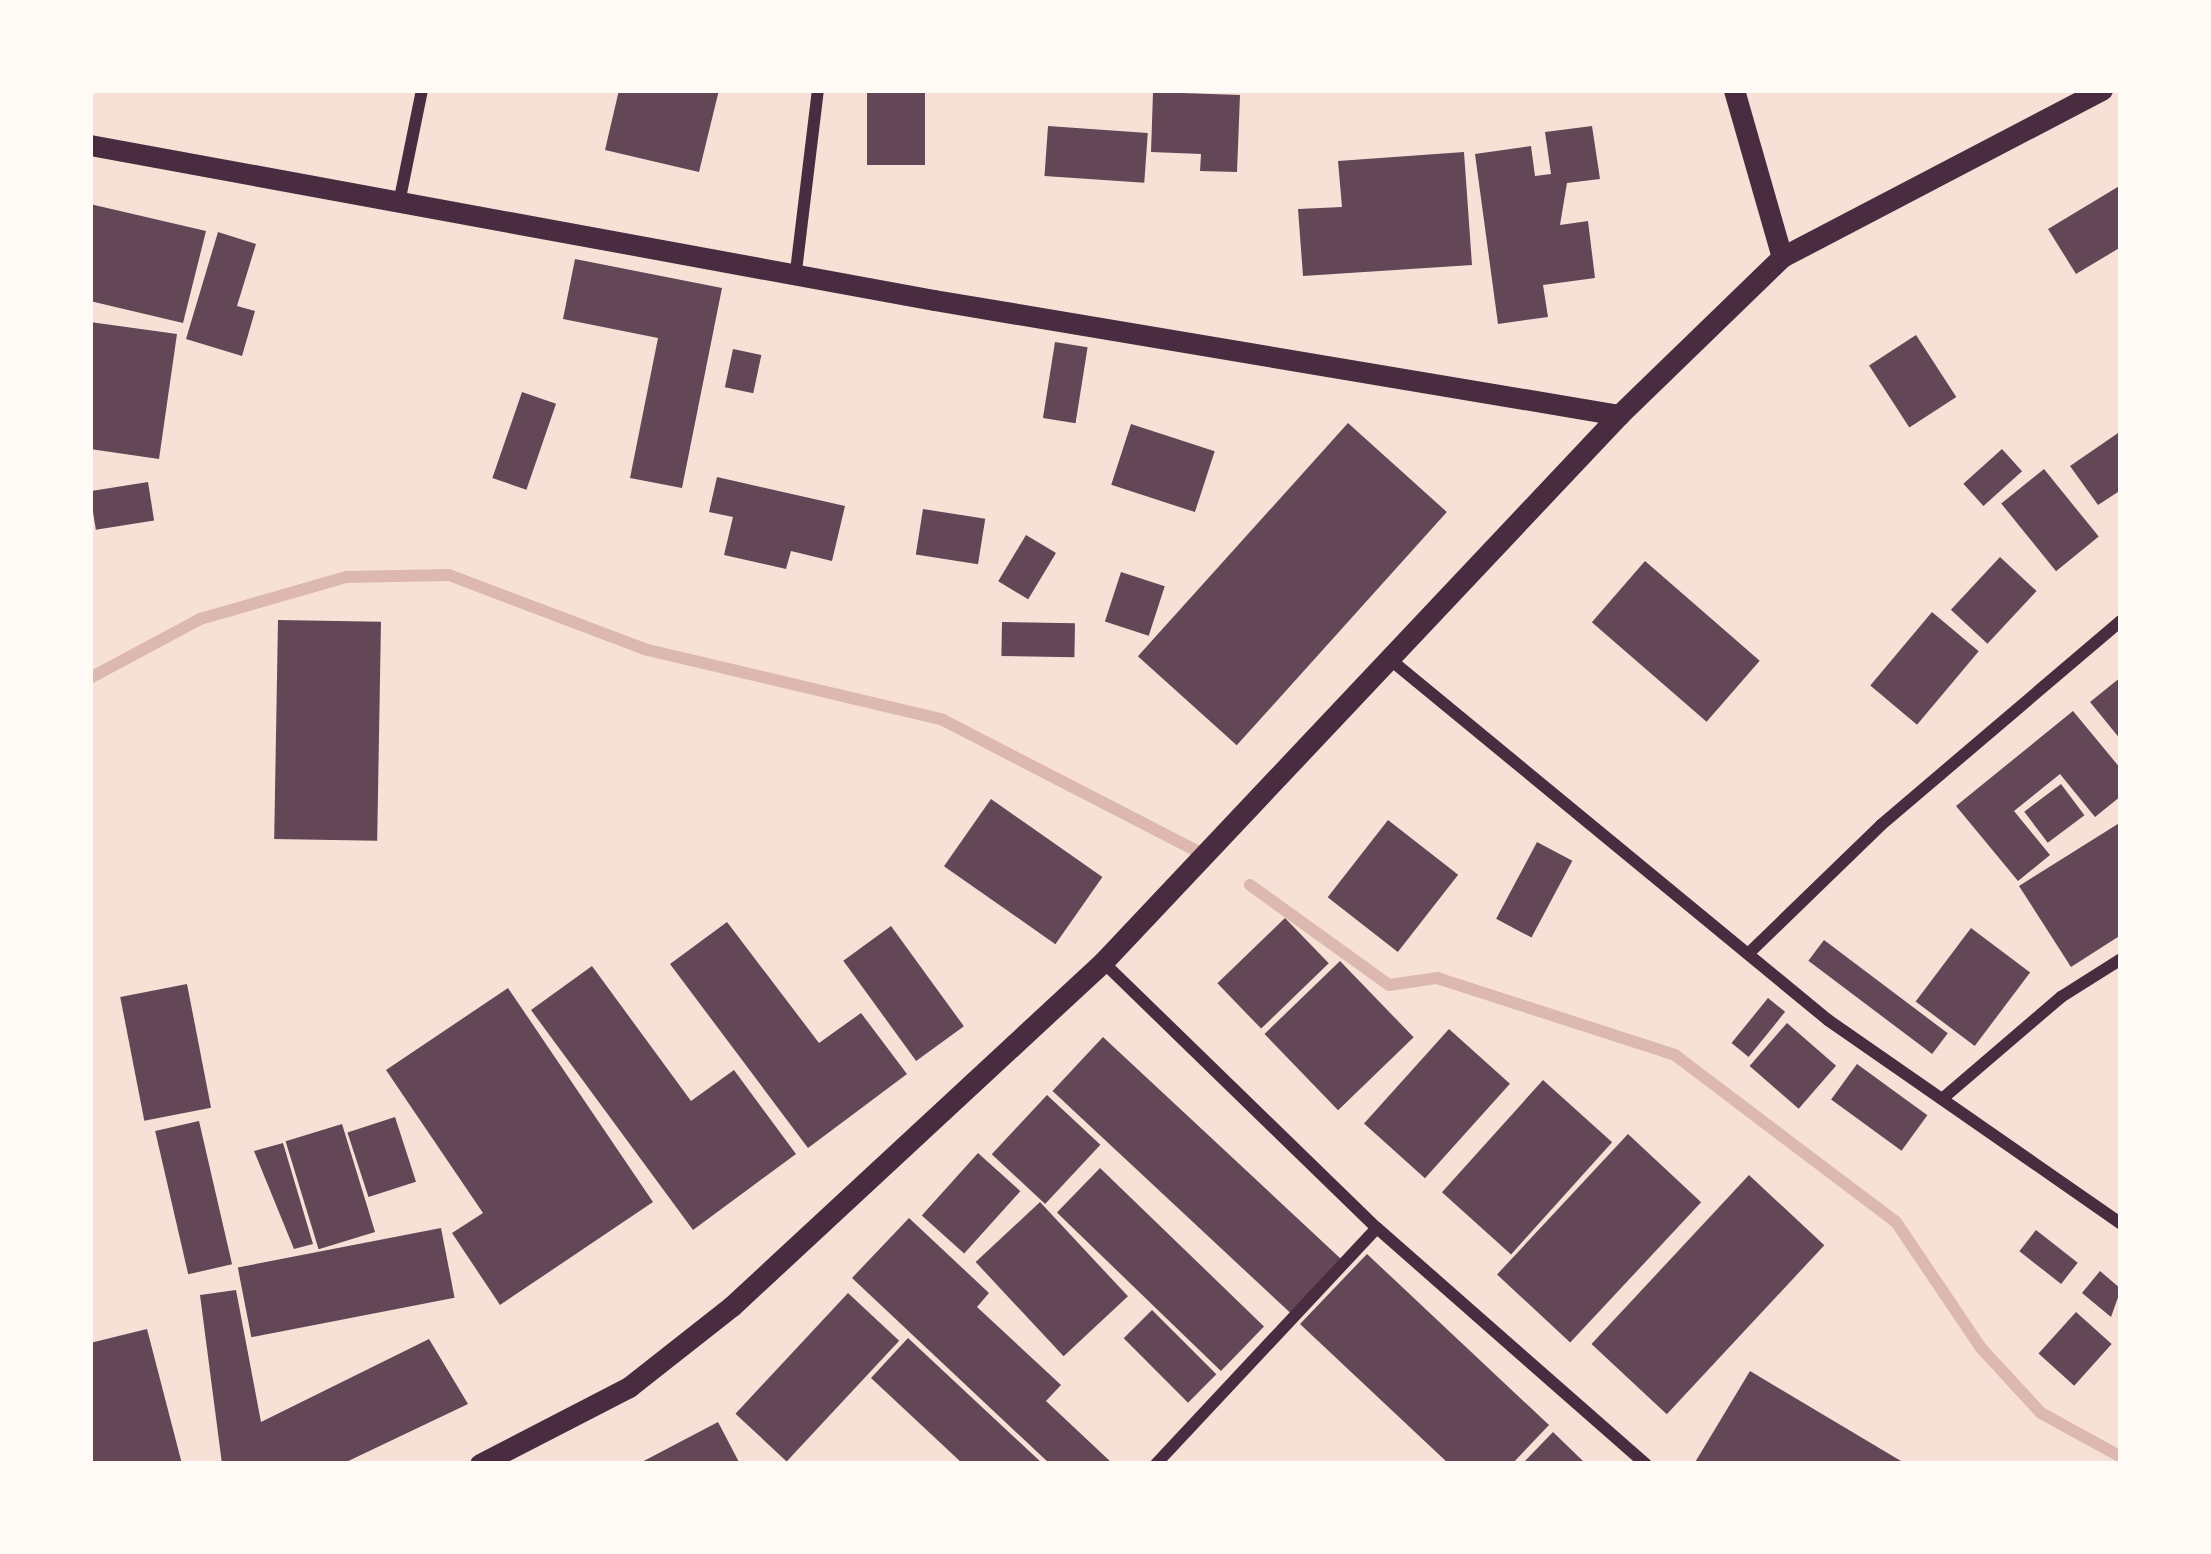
<!DOCTYPE html>
<html>
<head>
<meta charset="utf-8">
<style>
  body { margin:0 }
  #map { position:relative; width:2211px; height:1554px; overflow:hidden; background:#f7e1d7; font-family:"PT Sans Narrow",sans-serif }
  div>[style] { position:absolute }
  .stream>* { height:12px; margin:-6px; padding:0 6px; transform-origin:6px; border-radius:6px; background:#dcb8b0 }
  .building>* { inset:0; background:#644757; transform-origin:0 0 }
  .minor>* { height:12px; margin:-6px; padding:0 6px; transform-origin:6px; border-radius:6px; background:#4a2c40 }
  .tertiary>* { height:21px; margin:-10.5px; padding:0 10.5px; transform-origin:10.5px; border-radius:10.5px; background:#4a2c40 }
  span { translate:-50% -50%; white-space:nowrap; text-align:center; line-height:1.15; -webkit-text-stroke:12px #fffaf5; paint-order:stroke }
  .frame { position:absolute; inset:0; border:93px solid #fffaf5; pointer-events:none }
</style>
</head>
<body>
<div id="map">
  <div class="stream">
    <i style="left:90px;top:678px;width:125px;rotate:-28.2deg"></i>
    <i style="left:200px;top:619px;width:152px;rotate:-16deg"></i>
    <i style="left:346px;top:577px;width:103px;rotate:-1.1deg"></i>
    <i style="left:449px;top:575px;width:213px;rotate:20.7deg"></i>
    <i style="left:648px;top:650px;width:303px;rotate:13.3deg"></i>
    <i style="left:943px;top:720px;width:286px;rotate:27.3deg"></i>
    <i style="left:1250px;top:885px;width:171px;rotate:35.7deg"></i>
    <i style="left:1389px;top:985px;width:49px;rotate:-8.3deg"></i>
    <i style="left:1437px;top:978px;width:250px;rotate:17.9deg"></i>
    <i style="left:1675px;top:1055px;width:277px;rotate:37.1deg"></i>
    <i style="left:1896px;top:1222px;width:152px;rotate:56deg"></i>
    <i style="left:1981px;top:1348px;width:88px;rotate:47.3deg"></i>
    <i style="left:2041px;top:1413px;width:91px;rotate:28.8deg"></i>
  </div>
  <div class="building">
    <i style="clip-path:polygon(619px 90px,719px 90px,699px 172px,605px 150px)"></i>
    <i style="left:867px;top:90px;width:58px;height:75px"></i>
    <i style="clip-path:polygon(1153px 92px,1240px 95px,1237px 172px,1200px 171px,1201px 154px,1151px 152px)"></i>
    <i style="left:1048px;top:126px;width:100px;height:50px;rotate:4deg"></i>
    <i style="clip-path:polygon(1592px 126px,1600px 179px,1567px 183px,1560px 225px,1588px 221px,1595px 278px,1543px 285px,1548px 317px,1498px 324px,1475px 154px,1531px 146px,1535px 176px,1551px 174px,1545px 132px)"></i>
    <i style="clip-path:polygon(1464px 152px,1472px 265px,1303px 276px,1298px 209px,1342px 207px,1338px 161px)"></i>
    <i style="clip-path:polygon(2121px 185px,2121px 247px,2076px 274px,2048px 229px)"></i>
    <i style="clip-path:polygon(90px 204px,206px 231px,183px 323px,90px 301px)"></i>
    <i style="clip-path:polygon(218px 232px,256px 244px,237px 306px,255px 311px,242px 356px,186px 339px)"></i>
    <i style="clip-path:polygon(575px 259px,722px 288px,682px 488px,630px 478px,658px 338px,563px 319px)"></i>
    <i style="clip-path:polygon(90px 322px,177px 334px,159px 459px,90px 449px)"></i>
    <i style="left:1916px;top:335px;width:74px;height:56px;rotate:57deg"></i>
    <i style="left:1055px;top:342px;width:33px;height:77px;rotate:9deg"></i>
    <i style="left:733px;top:349px;width:29px;height:39px;rotate:12deg"></i>
    <i style="left:522px;top:392px;width:36px;height:91px;rotate:19deg"></i>
    <i style="left:1348px;top:423px;width:133px;height:314px;rotate:42deg"></i>
    <i style="left:1131px;top:424px;width:88px;height:64px;rotate:18deg"></i>
    <i style="clip-path:polygon(2121px 431px,2121px 490px,2098px 505px,2070px 466px)"></i>
    <i style="left:2002px;top:449px;width:30px;height:52px;rotate:48deg"></i>
    <i style="left:2044px;top:469px;width:87px;height:55px;rotate:51deg"></i>
    <i style="clip-path:polygon(717px 477px,845px 506px,832px 561px,791px 551px,786px 569px,724px 555px,733px 517px,709px 512px)"></i>
    <i style="left:148px;top:482px;width:39px;height:59px;rotate:81deg"></i>
    <i style="left:923px;top:509px;width:63px;height:46px;rotate:9deg"></i>
    <i style="left:1026px;top:535px;width:35px;height:54px;rotate:31deg"></i>
    <i style="left:2000px;top:557px;width:50px;height:72px;rotate:43deg"></i>
    <i style="left:1645px;top:561px;width:152px;height:81px;rotate:41deg"></i>
    <i style="left:1121px;top:572px;width:46px;height:52px;rotate:18deg"></i>
    <i style="left:1932px;top:612px;width:61px;height:96px;rotate:40deg"></i>
    <i style="left:278px;top:620px;width:103px;height:219px;rotate:1deg"></i>
    <i style="left:1002px;top:622px;width:73px;height:34px;rotate:1deg"></i>
    <i style="clip-path:polygon(2121px 677px,2121px 740px,2090px 702px)"></i>
    <i style="clip-path:polygon(2073px 711px,2121px 769px,2121px 796px,2095px 817px,2060px 774px,2014px 811px,2050px 855px,2018px 881px,1956px 806px)"></i>
    <i style="left:2061px;top:784px;width:39px;height:46px;rotate:53deg"></i>
    <i style="left:991px;top:799px;width:136px;height:82px;rotate:35deg"></i>
    <i style="left:1388px;top:820px;width:89px;height:98px;rotate:38deg"></i>
    <i style="clip-path:polygon(2121px 822px,2121px 935px,2071px 967px,2019px 886px)"></i>
    <i style="left:1537px;top:842px;width:40px;height:87px;rotate:28deg"></i>
    <i style="left:1285px;top:918px;width:63px;height:94px;rotate:46deg"></i>
    <i style="clip-path:polygon(727px 922px,819px 1043px,861px 1013px,907px 1074px,808px 1148px,670px 964px)"></i>
    <i style="left:891px;top:926px;width:124px;height:59px;rotate:54deg"></i>
    <i style="left:1971px;top:928px;width:74px;height:92px;rotate:37deg"></i>
    <i style="left:1824px;top:940px;width:155px;height:26px;rotate:37deg"></i>
    <i style="left:1340px;top:961px;width:106px;height:105px;rotate:46deg"></i>
    <i style="clip-path:polygon(592px 966px,691px 1101px,734px 1070px,796px 1154px,693px 1230px,531px 1010px)"></i>
    <i style="left:187px;top:984px;width:126px;height:68px;rotate:79deg"></i>
    <i style="clip-path:polygon(508px 988px,653px 1202px,500px 1305px,452px 1233px,483px 1213px,386px 1070px)"></i>
    <i style="left:1768px;top:998px;width:22px;height:58px;rotate:39deg"></i>
    <i style="left:1787px;top:1023px;width:65px;height:57px;rotate:41deg"></i>
    <i style="left:1449px;top:1029px;width:82px;height:127px;rotate:42deg"></i>
    <i style="left:1103px;top:1037px;width:328px;height:74px;rotate:43deg"></i>
    <i style="left:1857px;top:1064px;width:87px;height:44px;rotate:36deg"></i>
    <i style="left:1543px;top:1080px;width:93px;height:151px;rotate:42deg"></i>
    <i style="left:1047px;top:1095px;width:73px;height:81px;rotate:43deg"></i>
    <i style="left:395px;top:1117px;width:68px;height:50px;rotate:72deg"></i>
    <i style="left:199px;top:1121px;width:147px;height:45px;rotate:77deg"></i>
    <i style="left:342px;top:1124px;width:113px;height:59px;rotate:73deg"></i>
    <i style="left:1628px;top:1134px;width:100px;height:192px;rotate:43deg"></i>
    <i style="clip-path:polygon(283px 1143px,313px 1244px,294px 1249px,254px 1151px)"></i>
    <i style="left:978px;top:1153px;width:57px;height:84px;rotate:42deg"></i>
    <i style="left:1100px;top:1168px;width:228px;height:62px;rotate:44deg"></i>
    <i style="left:1749px;top:1175px;width:103px;height:231px;rotate:43deg"></i>
    <i style="left:1040px;top:1202px;width:129px;height:88px;rotate:47deg"></i>
    <i style="clip-path:polygon(909px 1218px,989px 1293px,977px 1307px,1061px 1385px,1046px 1401px,1113px 1464px,1050px 1464px,852px 1278px)"></i>
    <i style="left:441px;top:1228px;width:71px;height:207px;rotate:79deg"></i>
    <i style="left:2036px;top:1230px;width:53px;height:27px;rotate:38deg"></i>
    <i style="clip-path:polygon(1367px 1254px,1549px 1425px,1512px 1464px,1449px 1464px,1300px 1324px)"></i>
    <i style="clip-path:polygon(2100px 1271px,2121px 1289px,2111px 1317px,2082px 1293px)"></i>
    <i style="clip-path:polygon(236px 1290px,261px 1422px,429px 1339px,468px 1404px,342px 1464px,222px 1464px,200px 1295px)"></i>
    <i style="left:848px;top:1293px;width:70px;height:165px;rotate:43deg"></i>
    <i style="left:1152px;top:1310px;width:91px;height:40px;rotate:45deg"></i>
    <i style="left:2076px;top:1312px;width:48px;height:56px;rotate:42deg"></i>
    <i style="clip-path:polygon(147px 1329px,182px 1464px,90px 1464px,90px 1343px)"></i>
    <i style="clip-path:polygon(908px 1338px,1043px 1464px,963px 1464px,871px 1378px)"></i>
    <i style="clip-path:polygon(1750px 1371px,1906px 1464px,1694px 1464px)"></i>
    <i style="clip-path:polygon(718px 1422px,740px 1464px,638px 1464px)"></i>
    <i style="clip-path:polygon(1553px 1432px,1586px 1464px,1522px 1464px)"></i>
  </div>
  <div class="minor">
    <i style="left:399px;top:203px;width:115px;rotate:-78.5deg"></i>
    <i style="left:796px;top:271px;width:182px;rotate:-83.1deg"></i>
    <i style="left:1392px;top:661px;width:565px;rotate:39.47deg"></i>
    <i style="left:1828px;top:1020px;width:357px;rotate:34.8deg"></i>
    <i style="left:1748px;top:954px;width:185px;rotate:-44.1deg"></i>
    <i style="left:1881px;top:825px;width:315px;rotate:-40.4deg"></i>
    <i style="left:1103px;top:962px;width:382px;rotate:44.2deg"></i>
    <i style="left:1377px;top:1228px;width:358px;rotate:41.3deg"></i>
    <i style="left:1942px;top:1099px;width:157px;rotate:-40.6deg"></i>
    <i style="left:2061px;top:997px;width:71px;rotate:-32.3deg"></i>
    <i style="left:1156px;top:1464px;width:323px;rotate:-46.9deg"></i>
  </div>
  <div class="tertiary">
    <i style="left:1734px;top:90px;width:174px;rotate:74deg"></i>
    <i style="left:90px;top:145px;width:858px;rotate:10.41deg"></i>
    <i style="left:934px;top:300px;width:695px;rotate:9.53deg"></i>
    <i style="left:480px;top:1464px;width:168px;rotate:-27.3deg"></i>
    <i style="left:629px;top:1387px;width:131px;rotate:-38.2deg"></i>
    <i style="left:732px;top:1306px;width:506px;rotate:-42.84deg"></i>
    <i style="left:1103px;top:962px;width:752px;rotate:-46.67deg"></i>
    <i style="left:1619px;top:415px;width:227px;rotate:-44.1deg"></i>
    <i style="left:1782px;top:257px;width:361px;rotate:-27.6deg"></i>
  </div>
  <div class="frame"></div>
</div>
</body>
</html>
